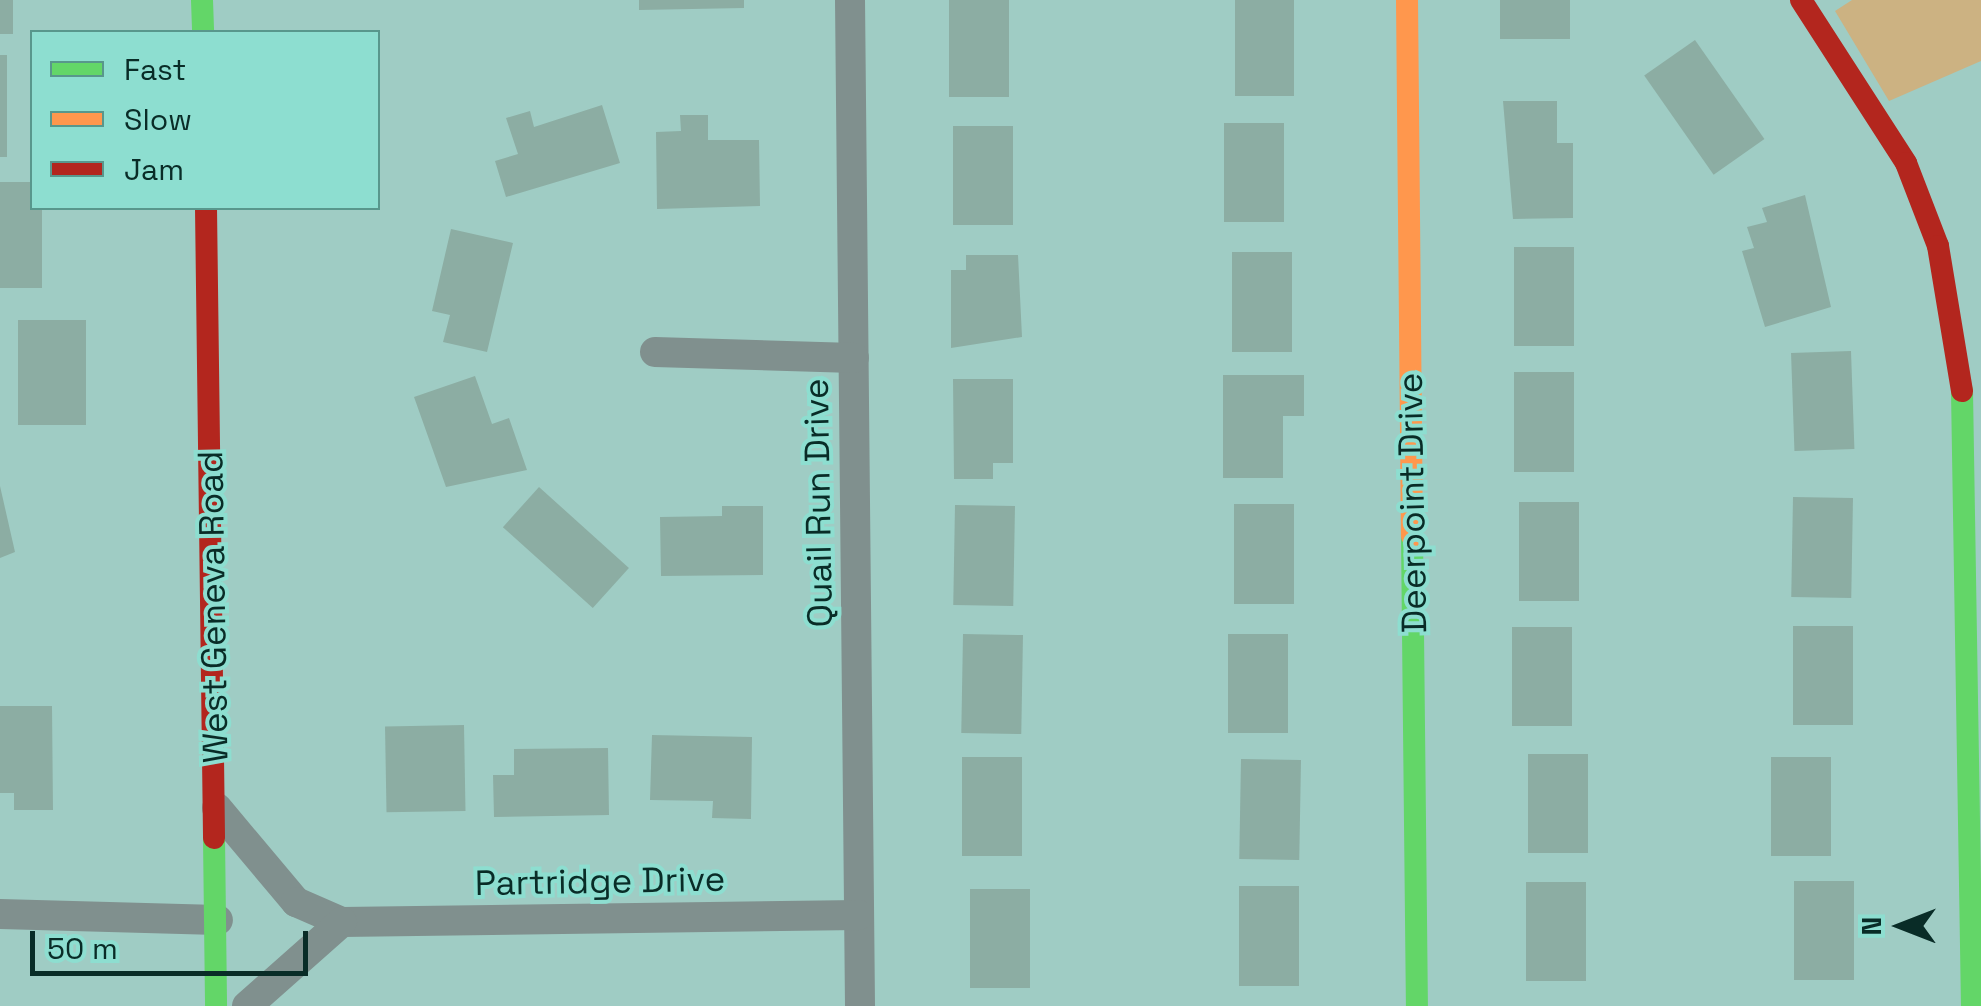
<!DOCTYPE html>
<html>
<head>
<meta charset="utf-8">
<style>
  body { margin:0 }
  #map { position:relative; width:1981px; height:1006px; overflow:hidden; background:#9fccc4; font-family:"Space Grotesk",sans-serif }
  div>[style] { position:absolute }
  .green>* { inset:0; background:#ccb282 }
  .building>* { inset:0; background:#8cada3; transform-origin:0 0 }
  .street>* { height:30px; margin:-15px; padding:0 15px; transform-origin:15px; border-radius:15px; background:#80908e }
  .fast>* { height:22px; margin:-11px; padding:0 11px; transform-origin:11px; border-radius:11px; background:#63d668 }
  .slow>* { height:22px; margin:-11px; padding:0 11px; transform-origin:11px; border-radius:11px; background:#ff974d }
  .jam>* { height:22px; margin:-11px; padding:0 11px; transform-origin:11px; border-radius:11px; background:#b3261e }
  span { translate:-50% -50%; white-space:nowrap; text-align:center; line-height:1.15; -webkit-text-stroke:8px #8dded0; paint-order:stroke }
  .street-label { font-size:35px; color:#092c27 }
  .legend { position:absolute; left:30px; top:30px; width:350px; height:180px; box-sizing:border-box; background:#8dded0; border:2px solid #58978c; margin:0; padding:12px 18px; list-style:none; font-size:30px; color:#092c27 }
  .legend li { display:flex; align-items:center; gap:20px; height:50px }
  .legend b { width:50px; border:2px solid #58978c }
  .north { position:absolute; left:1851px; top:876px; width:100px; height:100px; -webkit-text-stroke:8px #8dded0; paint-order:stroke; rotate:270deg; font-size:28px; font-weight:700; line-height:40px; text-align:center; color:#092c27 }
  .north::after { content:''; display:block; margin:auto; width:35px; height:45px; background:#092c27; clip-path:polygon(50% 0,100% 100%,50% 72%,0 100%) }
  .scale { position:absolute; left:30px; top:931px; width:278px; height:45px; box-sizing:border-box; border:5px solid #092c27; border-top:0; padding-left:12px; font-size:30px; line-height:35px; white-space:nowrap; color:#092c27; -webkit-text-stroke:8px #8dded0; paint-order:stroke }
</style>
</head>
<body>
<div id="map">
  <div class="green">
    <i style="clip-path:polygon(1852px 0,1981px 0,1981px 61px,1889px 101px,1835px 11px)"></i>
  </div>
  <div class="building">
    <i style="left:0;top:0;width:13px;height:34px"></i>
    <i style="clip-path:polygon(639px 0,744px 0,744px 8px,639px 10px)"></i>
    <i style="left:949px;top:0;width:60px;height:97px"></i>
    <i style="left:1235px;top:0;width:59px;height:96px"></i>
    <i style="left:1500px;top:0;width:70px;height:39px"></i>
    <i style="left:1695px;top:40px;width:121px;height:62px;rotate:55deg"></i>
    <i style="left:0;top:55px;width:7px;height:102px"></i>
    <i style="clip-path:polygon(1503px 101px,1557px 101px,1557px 143px,1573px 143px,1573px 218px,1513px 219px)"></i>
    <i style="clip-path:polygon(602px 105px,620px 163px,506px 197px,495px 161px,518px 154px,506px 118px,530px 111px,534px 127px)"></i>
    <i style="clip-path:polygon(680px 115px,708px 115px,708px 140px,759px 140px,760px 206px,657px 209px,656px 132px,681px 131px)"></i>
    <i style="left:1224px;top:123px;width:60px;height:99px"></i>
    <i style="left:953px;top:126px;width:60px;height:99px"></i>
    <i style="clip-path:polygon(0 182px,32px 182px,32px 208px,42px 208px,42px 288px,0 288px)"></i>
    <i style="clip-path:polygon(1805px 195px,1831px 307px,1765px 327px,1742px 251px,1754px 248px,1747px 227px,1767px 222px,1762px 208px)"></i>
    <i style="clip-path:polygon(451px 229px,513px 243px,487px 352px,443px 342px,450px 315px,432px 311px)"></i>
    <i style="left:1514px;top:247px;width:60px;height:99px"></i>
    <i style="left:1232px;top:252px;width:60px;height:100px"></i>
    <i style="clip-path:polygon(966px 255px,1018px 255px,1022px 337px,951px 348px,951px 270px,966px 270px)"></i>
    <i style="left:18px;top:320px;width:68px;height:105px"></i>
    <i style="left:1851px;top:351px;width:98px;height:60px;rotate:88deg"></i>
    <i style="left:1514px;top:372px;width:60px;height:100px"></i>
    <i style="clip-path:polygon(1223px 375px,1304px 375px,1304px 416px,1283px 416px,1283px 478px,1223px 478px)"></i>
    <i style="clip-path:polygon(475px 376px,492px 424px,509px 418px,527px 470px,446px 487px,414px 397px)"></i>
    <i style="clip-path:polygon(953px 379px,1013px 379px,1013px 463px,993px 463px,993px 479px,954px 479px)"></i>
    <i style="clip-path:polygon(0 486px,15px 552px,0 558px)"></i>
    <i style="left:539px;top:487px;width:121px;height:54px;rotate:42deg"></i>
    <i style="left:1793px;top:497px;width:60px;height:100px;rotate:1deg"></i>
    <i style="left:1519px;top:502px;width:60px;height:99px"></i>
    <i style="left:1234px;top:504px;width:60px;height:100px"></i>
    <i style="left:955px;top:505px;width:60px;height:100px;rotate:1deg"></i>
    <i style="clip-path:polygon(722px 506px,763px 506px,763px 575px,661px 576px,660px 517px,722px 516px)"></i>
    <i style="left:1793px;top:626px;width:60px;height:99px"></i>
    <i style="left:1512px;top:627px;width:60px;height:99px"></i>
    <i style="left:963px;top:634px;width:60px;height:99px;rotate:1deg"></i>
    <i style="left:1228px;top:634px;width:60px;height:99px"></i>
    <i style="clip-path:polygon(0 706px,52px 706px,53px 810px,14px 810px,14px 793px,0 793px)"></i>
    <i style="left:464px;top:725px;width:86px;height:79px;rotate:89deg"></i>
    <i style="clip-path:polygon(652px 735px,752px 737px,751px 819px,712px 818px,713px 801px,650px 800px)"></i>
    <i style="clip-path:polygon(608px 748px,609px 815px,494px 817px,493px 775px,514px 775px,514px 749px)"></i>
    <i style="left:1528px;top:754px;width:60px;height:99px"></i>
    <i style="left:962px;top:757px;width:60px;height:99px"></i>
    <i style="left:1771px;top:757px;width:60px;height:99px"></i>
    <i style="left:1241px;top:759px;width:60px;height:100px;rotate:1deg"></i>
    <i style="left:1794px;top:881px;width:60px;height:99px"></i>
    <i style="left:1526px;top:882px;width:60px;height:99px"></i>
    <i style="left:1239px;top:886px;width:60px;height:100px"></i>
    <i style="left:970px;top:889px;width:60px;height:99px"></i>
  </div>
  <div class="street">
    <i style="left:850px;top:0;width:1006px;rotate:89.43deg"></i>
    <i style="left:655px;top:352px;width:199px;rotate:1.7deg"></i>
    <i style="left:217px;top:808px;width:123px;rotate:50deg"></i>
    <i style="left:296px;top:902px;width:50px;rotate:23.5deg"></i>
    <i style="left:342px;top:922px;width:517px;rotate:-0.78deg"></i>
    <i style="left:0;top:914px;width:218px;rotate:1.6deg"></i>
    <i style="left:247px;top:1006px;width:127px;rotate:-41.5deg"></i>
  </div>
  <div class="fast">
    <i style="left:202px;top:0;width:32px;rotate:88deg"></i>
    <i style="left:1962px;top:391px;width:615px;rotate:89.07deg"></i>
    <i style="left:1412px;top:536px;width:470px;rotate:89.4deg"></i>
    <i style="left:214px;top:838px;width:168px;rotate:89.3deg"></i>
  </div>
  <div class="slow">
    <i style="left:1407px;top:0;width:536px;rotate:89.47deg"></i>
  </div>
  <div class="jam">
    <i style="left:1801px;top:0;width:194px;rotate:57.2deg"></i>
    <i style="left:1906px;top:163px;width:89px;rotate:68.9deg"></i>
    <i style="left:1938px;top:246px;width:147px;rotate:80.6deg"></i>
    <i style="left:206px;top:208px;width:630px;rotate:89.27deg"></i>
  </div>
  <div class="street-label">
    <span style="left:818px;top:503px;rotate:-91deg">Quail Run Drive</span>
    <span style="left:1412px;top:503px;rotate:-91deg">Deerpoint Drive</span>
    <span style="left:213px;top:607px;rotate:-91deg">West Geneva Road</span>
    <span style="left:600px;top:881px;rotate:-1deg">Partridge Drive</span>
  </div>
  <ul class="legend">
  <li><b style="height:12px;background:#63d668"></b>Fast</li>
  <li><b style="height:12px;background:#ff974d"></b>Slow</li>
  <li><b style="height:12px;background:#b3261e"></b>Jam</li>
  </ul>
  <div class="north">N</div>
  <div class="scale">50 m</div>
</div>
</body>
</html>
